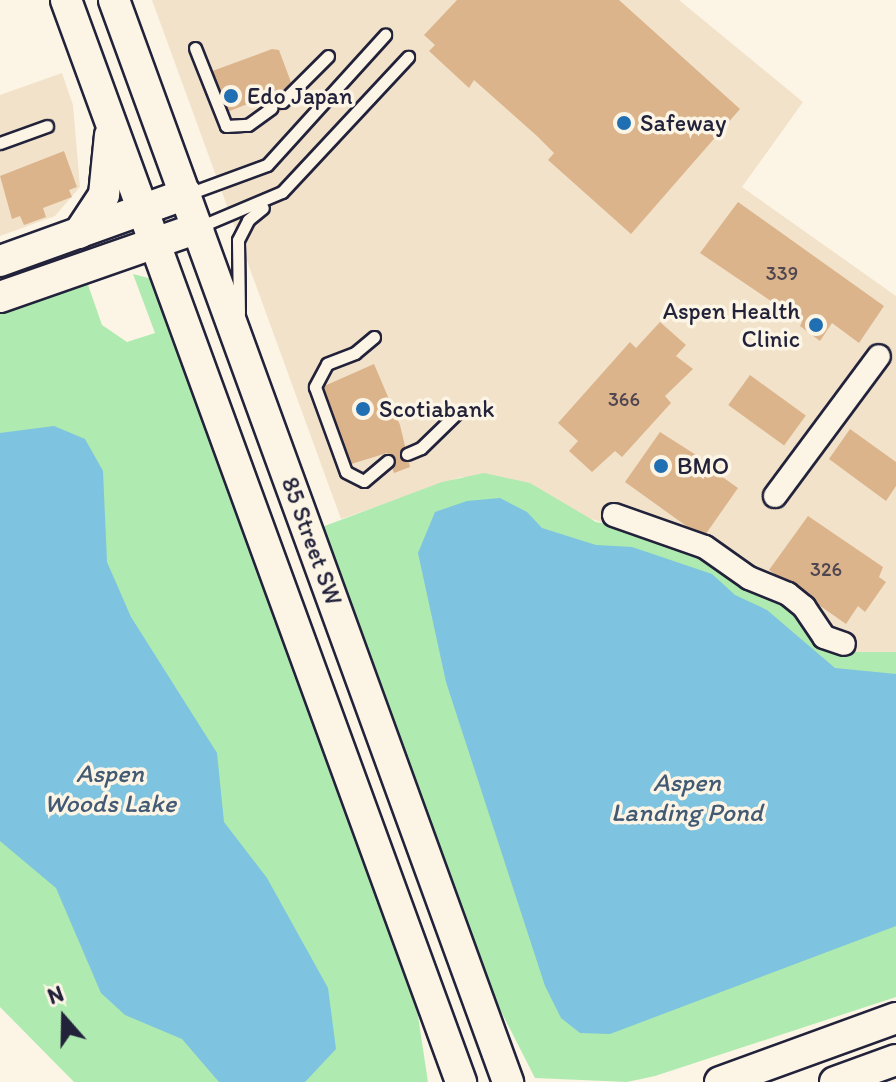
<!DOCTYPE html>
<html>
<head>
<meta charset="utf-8">
<style>
  body { margin:0 }
  #map { position:relative; width:896px; height:1082px; overflow:hidden; background:#fcf5e5; font-family:Itim,sans-serif }
  div>[style] { position:absolute }
  .built>* { inset:0; background:#f2e2ca }
  .green>* { inset:0; background:#afeab0 }
  .water>* { inset:0; background:#7ec3df }
  .building>* { inset:0; background:#dbb48c; transform-origin:0 0 }
  .roads { filter:drop-shadow(2px 0 #22223b) drop-shadow(-2px 0 #22223b) drop-shadow(0 2px #22223b) drop-shadow(0 -2px #22223b) }
  .lane>* { height:11px; margin:-5.5px; padding:0 5.5px; transform-origin:5.5px; border-radius:5.5px; background:#fcf5e5 }
  .street>* { height:22px; margin:-11px; padding:0 11px; transform-origin:11px; border-radius:11px; background:#fcf5e5 }
  .secondary>* { height:30px; margin:-15px; padding:0 15px; transform-origin:15px; border-radius:15px; background:#fcf5e5 }
  .dots>* { width:22px; height:22px; translate:-50% -50%; box-sizing:border-box; border:4px solid #fcf5e5; border-radius:50% }
  span { translate:-50% -50%; white-space:nowrap; text-align:center; line-height:1.15; -webkit-text-stroke:7px #fcf5e5; paint-order:stroke }
  .number-label { font-size:20px; color:#50464f }
  .number-label span { -webkit-text-stroke-width:0 }
  .poi-label { font-size:24px; color:#22223b }
  .left { translate:0 -50%; text-align:left }
  .right { translate:-100% -50%; text-align:right }
  .street-label { font-size:24px; color:#22223b }
  .water-label { font-size:26px; color:#425a74; font-style:italic }
  .north { position:absolute; left:24px; top:978px; width:80px; height:80px; -webkit-text-stroke:6px #fcf5e5; paint-order:stroke; rotate:340deg; font-size:22px; font-weight:700; line-height:32px; text-align:center; color:#22223b }
  .north::after { content:''; display:block; margin:auto; width:28px; height:36px; background:#22223b; clip-path:polygon(50% 0,100% 100%,50% 72%,0 100%) }
</style>
</head>
<body>
<div id="map">
  <div class="built">
    <i style="clip-path:polygon(152px 0,679px 0,803px 102px,742px 187px,896px 296px,896px 652px,845px 652px,618px 527px,578px 515px,530px 483px,461px 477px,341px 519px)"></i>
    <i style="clip-path:polygon(62px 73px,73px 105px,80px 187px,55px 216px,0 236px,0 95px)"></i>
  </div>
  <div class="green">
    <i style="clip-path:polygon(133px 274px,152px 279px,159px 291px,393px 930px,418px 1016px,428px 1082px,74px 1082px,0 1007px,0 310px,86px 279px,102px 325px,127px 342px,155px 333px)"></i>
    <i style="clip-path:polygon(484px 473px,530px 483px,596px 522px,663px 535px,770px 591px,845px 652px,896px 652px,896px 997px,655px 1076px,627px 1082px,535px 1078px,484px 978px,322px 527px,442px 482px)"></i>
  </div>
  <div class="water">
    <i style="clip-path:polygon(54px 426px,85px 439px,103px 471px,107px 562px,131px 617px,217px 753px,224px 822px,267px 878px,328px 988px,336px 1049px,305px 1082px,219px 1082px,182px 1039px,125px 1015px,101px 993px,56px 888px,0 841px,0 433px)"></i>
    <i style="clip-path:polygon(500px 498px,527px 512px,542px 528px,596px 545px,632px 547px,712px 574px,735px 595px,767px 610px,835px 668px,896px 674px,896px 926px,610px 1034px,580px 1033px,561px 1018px,545px 986px,446px 682px,418px 553px,435px 512px,467px 501px)"></i>
  </div>
  <div class="building">
    <i style="clip-path:polygon(457px 0,619px 0,740px 109px,631px 234px,548px 160px,554px 153px,537px 136px,474px 80px,469px 88px,429px 51px,435px 45px,424px 35px)"></i>
    <i style="clip-path:polygon(272px 49px,279px 50px,292px 85px,278px 92px,284px 110px,270px 115px,263px 98px,222px 114px,207px 73px)"></i>
    <i style="clip-path:polygon(64px 151px,77px 187px,69px 190px,72px 197px,43px 208px,46px 217px,24px 225px,20px 216px,12px 219px,0 176px)"></i>
    <i style="clip-path:polygon(738px 202px,884px 306px,859px 343px,832px 323px,820px 341px,800px 326px,802px 322px,700px 253px)"></i>
    <i style="clip-path:polygon(660px 322px,686px 345px,676px 356px,693px 369px,665px 396px,671px 403px,622px 457px,615px 451px,592px 472px,569px 451px,578px 441px,558px 423px,630px 342px,636px 348px)"></i>
    <i style="clip-path:polygon(374px 364px,400px 425px,410px 467px,394px 473px,387px 453px,348px 465px,322px 387px)"></i>
    <i style="left:750px;top:375px;width:69px;height:37px;rotate:36deg"></i>
    <i style="clip-path:polygon(850px 429px,896px 462px,896px 486px,886px 501px,829px 459px)"></i>
    <i style="clip-path:polygon(660px 432px,723px 472px,721px 476px,738px 488px,703px 538px,625px 482px)"></i>
    <i style="clip-path:polygon(808px 516px,883px 567px,879px 577px,886px 582px,865px 612px,858px 606px,846px 624px,769px 570px)"></i>
  </div>
  <div class="roads">
    <div class="lane">
      <i style="left:195px;top:48px;width:84px;rotate:68.3deg"></i>
      <i style="left:226px;top:126px;width:22px;rotate:-3deg"></i>
      <i style="left:248px;top:125px;width:29px;rotate:-36deg"></i>
      <i style="left:282px;top:102px;width:65px;rotate:-45deg"></i>
      <i style="left:0;top:143px;width:50px;rotate:-19.9deg"></i>
      <i style="left:188px;top:194px;width:84px;rotate:-20.2deg"></i>
      <i style="left:267px;top:165px;width:176px;rotate:-47.8deg"></i>
      <i style="left:199px;top:227px;width:90px;rotate:-22.9deg"></i>
      <i style="left:282px;top:192px;width:185px;rotate:-47deg"></i>
      <i style="left:239px;top:313px;width:73px;rotate:-90.8deg"></i>
      <i style="left:238px;top:240px;width:22px;rotate:-63deg"></i>
      <i style="left:248px;top:220px;width:19px;rotate:-39deg"></i>
      <i style="left:374px;top:337px;width:25px;rotate:140deg"></i>
      <i style="left:355px;top:353px;width:30px;rotate:159deg"></i>
      <i style="left:327px;top:364px;width:26px;rotate:118deg"></i>
      <i style="left:315px;top:387px;width:90px;rotate:70deg"></i>
      <i style="left:346px;top:472px;width:20px;rotate:27deg"></i>
      <i style="left:364px;top:481px;width:31px;rotate:-40deg"></i>
      <i style="left:407px;top:454px;width:15px;rotate:-23deg"></i>
      <i style="left:421px;top:448px;width:50px;rotate:-44.2deg"></i>
    </div>
    <div class="street">
      <i style="left:775px;top:496px;width:174px;rotate:-53.4deg"></i>
      <i style="left:614px;top:515px;width:96px;rotate:19.4deg"></i>
      <i style="left:705px;top:547px;width:54px;rotate:35.2deg"></i>
      <i style="left:749px;top:578px;width:42px;rotate:22.3deg"></i>
      <i style="left:788px;top:594px;width:21px;rotate:39deg"></i>
      <i style="left:804px;top:607px;width:36px;rotate:56deg"></i>
      <i style="left:824px;top:637px;width:21px;rotate:19deg"></i>
    </div>
    <div class="secondary">
      <i style="left:66px;top:0;width:1152px;rotate:69.94deg"></i>
      <i style="left:114px;top:0;width:1152px;rotate:69.99deg"></i>
      <i style="left:79px;top:233px;width:45px;rotate:-56.7deg"></i>
      <i style="left:104px;top:195px;width:60px;rotate:-84.3deg"></i>
      <i style="left:0;top:261px;width:198px;rotate:-19.8deg"></i>
      <i style="left:0;top:297px;width:210px;rotate:-19.2deg"></i>
      <i style="left:720px;top:1082px;width:187px;rotate:-20deg"></i>
      <i style="left:835px;top:1082px;width:65px;rotate:-19.8deg"></i>
    </div>
  </div>
  <div class="dots">
    <i style="left:231px;top:96px;background:#1f6fb2"></i>
    <i style="left:624px;top:123px;background:#1f6fb2"></i>
    <i style="left:816px;top:325px;background:#1f6fb2"></i>
    <i style="left:363px;top:409px;background:#1f6fb2"></i>
    <i style="left:661px;top:466px;background:#1f6fb2"></i>
  </div>
  <div class="number-label">
    <span style="left:782px;top:273px">339</span>
    <span style="left:624px;top:399px">366</span>
    <span style="left:826px;top:569px">326</span>
  </div>
  <div class="poi-label">
    <span class="left" style="left:247px;top:96px">Edo Japan</span>
    <span class="left" style="left:640px;top:123px">Safeway</span>
    <span class="right" style="left:800px;top:325px">Aspen Health<br>Clinic</span>
    <span class="left" style="left:379px;top:409px">Scotiabank</span>
    <span class="left" style="left:677px;top:466px">BMO</span>
  </div>
  <div class="street-label">
    <span style="left:312px;top:541px;rotate:70deg">85 Street SW</span>
  </div>
  <div class="water-label">
    <span style="left:110px;top:789px">Aspen<br>Woods Lake</span>
    <span style="left:687px;top:798px">Aspen<br>Landing Pond</span>
  </div>
  <div class="north">N</div>
</div>
</body>
</html>
